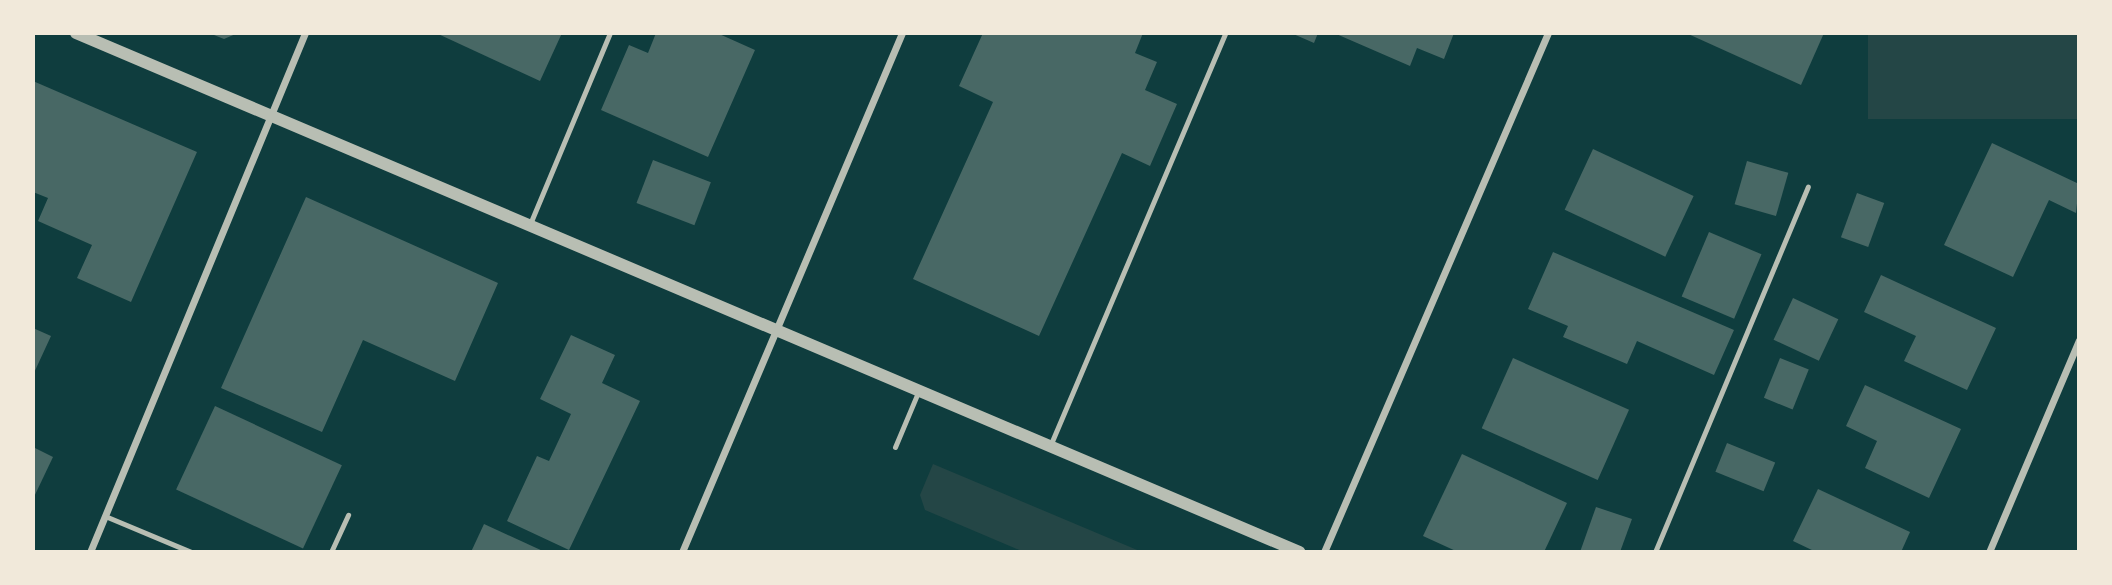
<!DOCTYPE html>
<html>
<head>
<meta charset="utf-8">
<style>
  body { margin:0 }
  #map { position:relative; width:2112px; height:585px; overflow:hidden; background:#0f3d3e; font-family:Manrope,sans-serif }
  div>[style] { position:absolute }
  .green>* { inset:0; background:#244646; transform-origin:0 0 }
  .building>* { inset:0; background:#486865; transform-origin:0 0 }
  .service>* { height:5px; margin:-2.5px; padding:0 2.5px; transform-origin:2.5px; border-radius:2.5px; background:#b8beb3 }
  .minor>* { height:7px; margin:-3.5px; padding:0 3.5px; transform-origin:3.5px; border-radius:3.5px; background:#b8beb3 }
  .tertiary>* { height:12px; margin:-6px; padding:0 6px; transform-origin:6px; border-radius:6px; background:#b8beb3 }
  span { translate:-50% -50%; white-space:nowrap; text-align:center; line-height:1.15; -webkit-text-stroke:6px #f1e9da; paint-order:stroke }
  .frame { position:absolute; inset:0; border:35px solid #f1e9da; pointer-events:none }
</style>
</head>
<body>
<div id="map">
  <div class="green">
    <i style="left:1868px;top:33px;width:211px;height:86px"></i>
    <i style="clip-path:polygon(933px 464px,1142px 552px,1024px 552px,925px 510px,920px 495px)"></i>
  </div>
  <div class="building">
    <i style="clip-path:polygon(209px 33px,238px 33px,224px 39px)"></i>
    <i style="clip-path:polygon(436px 33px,562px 33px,540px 81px)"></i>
    <i style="clip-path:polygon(656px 33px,717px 33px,755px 50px,708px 157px,601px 110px,629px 45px,648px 53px)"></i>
    <i style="clip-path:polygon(983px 33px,1143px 33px,1135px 53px,1157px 62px,1145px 90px,1177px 104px,1150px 166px,1122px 153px,1039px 336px,913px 279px,993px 102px,959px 86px)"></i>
    <i style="clip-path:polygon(1291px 33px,1318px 33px,1314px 43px)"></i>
    <i style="clip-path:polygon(1334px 33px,1454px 33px,1444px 59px,1417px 48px,1410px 66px)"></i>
    <i style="clip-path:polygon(1686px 33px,1824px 33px,1801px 85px)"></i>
    <i style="clip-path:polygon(33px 81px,197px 152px,131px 302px,77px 278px,92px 245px,38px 221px,48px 198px,33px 192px)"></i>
    <i style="clip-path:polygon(1992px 143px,2079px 184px,2076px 213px,2049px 200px,2013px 277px,1944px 245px)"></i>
    <i style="left:1593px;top:149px;width:111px;height:67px;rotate:25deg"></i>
    <i style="left:653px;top:160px;width:62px;height:46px;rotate:21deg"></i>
    <i style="left:1747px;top:161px;width:43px;height:45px;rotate:16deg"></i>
    <i style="left:1857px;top:193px;width:29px;height:47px;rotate:20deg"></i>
    <i style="clip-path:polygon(306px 197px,498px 283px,455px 381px,363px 340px,322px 432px,221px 388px)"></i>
    <i style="left:1709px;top:232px;width:57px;height:70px;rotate:23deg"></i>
    <i style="clip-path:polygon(1553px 252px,1734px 330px,1714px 375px,1637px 341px,1627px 364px,1563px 337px,1568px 326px,1528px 309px)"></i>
    <i style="clip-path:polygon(1881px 275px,1996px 328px,1967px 390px,1904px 361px,1916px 336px,1864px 312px)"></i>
    <i style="left:1793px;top:298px;width:50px;height:46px;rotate:25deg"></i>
    <i style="clip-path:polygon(33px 328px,51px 336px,33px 375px)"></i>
    <i style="clip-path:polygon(571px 335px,615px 355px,602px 383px,640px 401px,569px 550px,507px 521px,537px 456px,549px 461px,571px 414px,540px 399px)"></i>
    <i style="left:1513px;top:358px;width:127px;height:77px;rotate:24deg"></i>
    <i style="left:1780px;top:358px;width:31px;height:43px;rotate:22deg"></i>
    <i style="clip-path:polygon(1865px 385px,1961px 429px,1929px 498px,1865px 468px,1877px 441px,1846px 426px)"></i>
    <i style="left:215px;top:406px;width:140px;height:92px;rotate:25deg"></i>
    <i style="left:1727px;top:443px;width:52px;height:31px;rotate:22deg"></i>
    <i style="clip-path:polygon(33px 447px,53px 457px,33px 499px)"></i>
    <i style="clip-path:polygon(1462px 454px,1567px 503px,1544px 552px,1458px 552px,1423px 536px)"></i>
    <i style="clip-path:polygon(1818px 489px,1910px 532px,1901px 552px,1816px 552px,1793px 541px)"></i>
    <i style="clip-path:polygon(1596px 507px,1632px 519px,1620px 552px,1580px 552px)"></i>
    <i style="clip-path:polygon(484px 524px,545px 552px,471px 552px)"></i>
  </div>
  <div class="service">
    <i style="left:530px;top:224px;width:207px;rotate:-67.3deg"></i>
    <i style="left:1050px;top:446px;width:449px;rotate:-67deg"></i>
    <i style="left:895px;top:447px;width:62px;rotate:-67.2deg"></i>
    <i style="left:105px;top:516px;width:93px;rotate:22.7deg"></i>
    <i style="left:331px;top:552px;width:41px;rotate:-65.3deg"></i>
    <i style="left:1655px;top:552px;width:396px;rotate:-67.3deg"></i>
  </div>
  <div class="minor">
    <i style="left:90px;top:552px;width:562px;rotate:-67.5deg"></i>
    <i style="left:682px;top:552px;width:564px;rotate:-67.03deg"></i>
    <i style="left:1324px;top:552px;width:565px;rotate:-66.66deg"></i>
    <i style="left:1989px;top:552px;width:230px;rotate:-67deg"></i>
  </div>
  <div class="tertiary">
    <i style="left:76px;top:33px;width:1329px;rotate:22.99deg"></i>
  </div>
  <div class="frame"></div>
</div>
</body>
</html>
